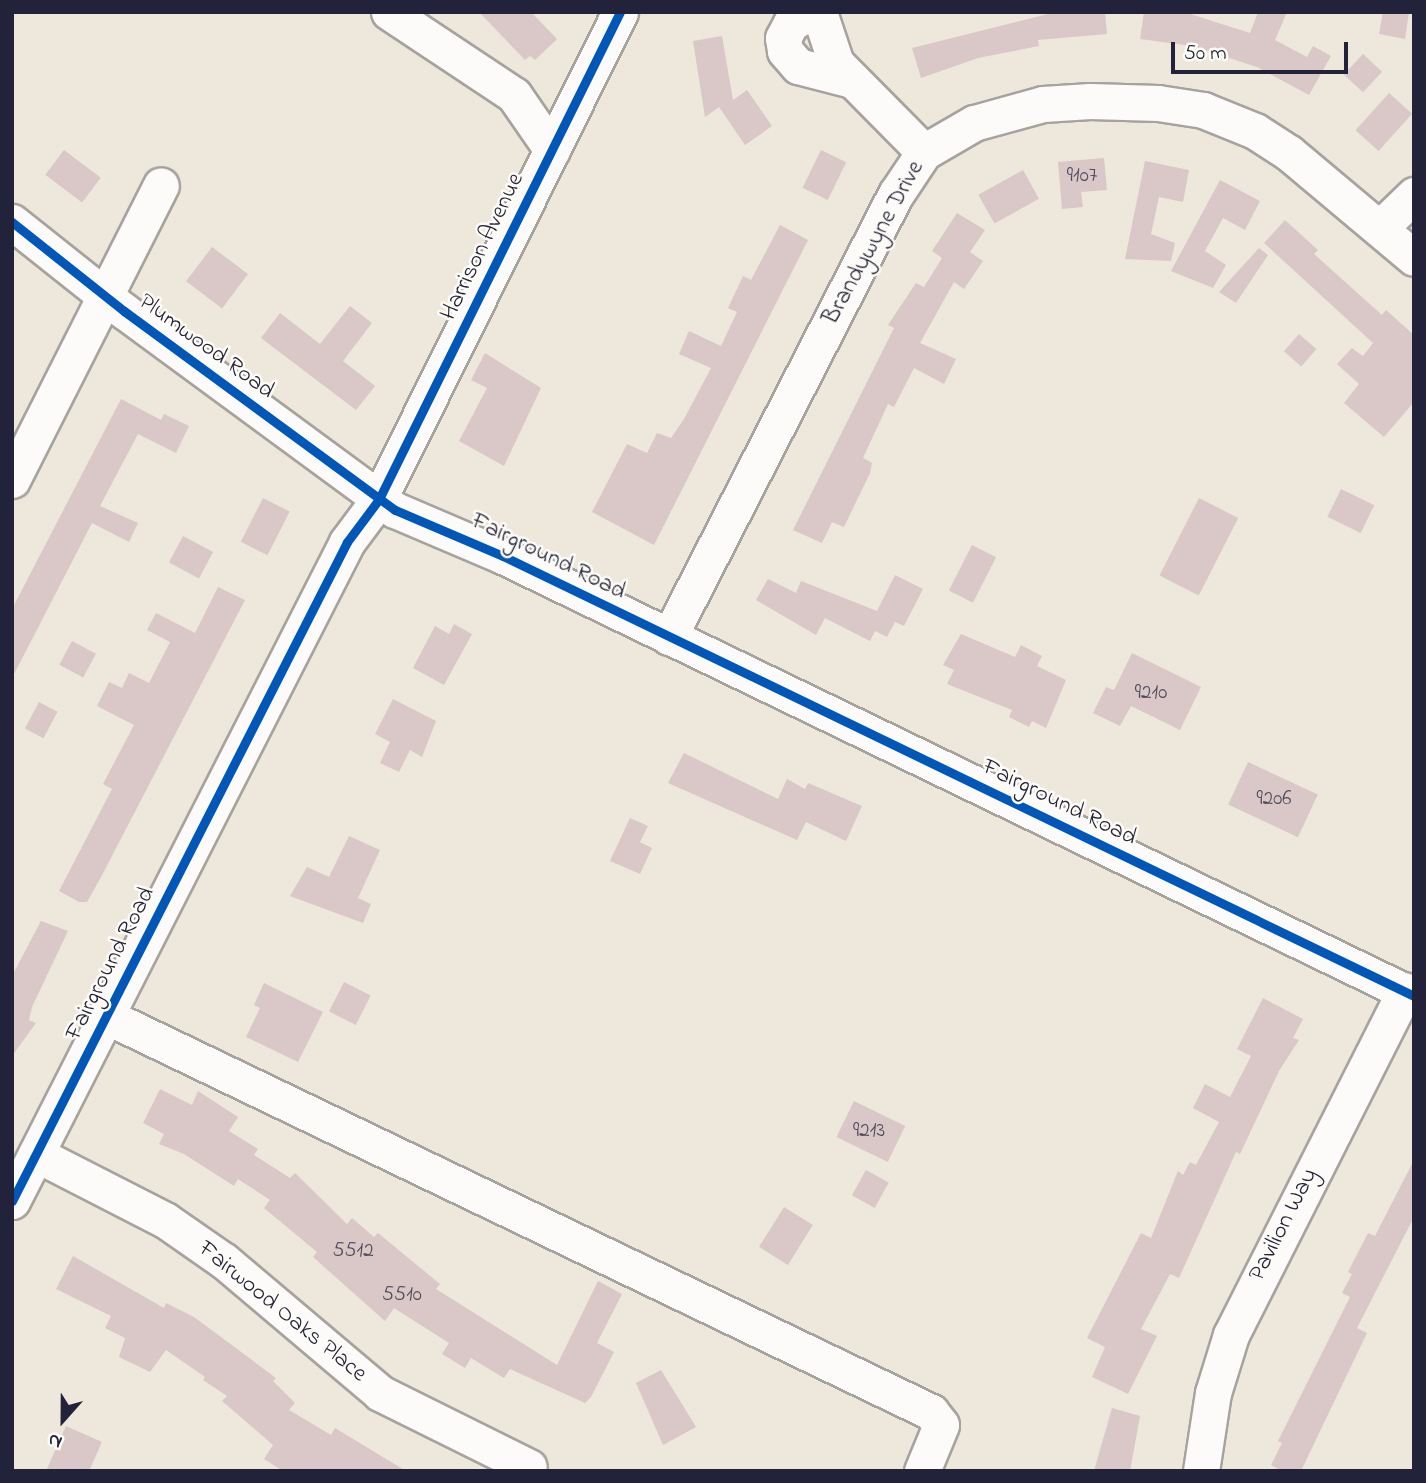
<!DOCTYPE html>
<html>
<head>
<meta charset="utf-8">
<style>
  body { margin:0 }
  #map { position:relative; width:1426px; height:1483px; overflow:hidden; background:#eee7db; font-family:"Indie Flower",sans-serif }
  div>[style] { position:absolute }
  .building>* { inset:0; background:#d9c8c7; transform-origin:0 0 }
  .roads { filter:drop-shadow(2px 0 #a6a39e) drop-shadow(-2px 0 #a6a39e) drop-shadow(0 2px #a6a39e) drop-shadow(0 -2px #a6a39e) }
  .minor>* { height:35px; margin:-17.5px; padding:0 17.5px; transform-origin:17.5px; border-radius:17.5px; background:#fcfbfa }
  .cycleway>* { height:9px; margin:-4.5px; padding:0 4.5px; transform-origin:4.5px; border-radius:4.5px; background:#0057b8 }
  span { translate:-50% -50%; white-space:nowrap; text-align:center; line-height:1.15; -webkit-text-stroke:5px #fdfcf7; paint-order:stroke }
  .number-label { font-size:21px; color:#504c5e }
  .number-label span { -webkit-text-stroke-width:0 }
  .street-label { font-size:24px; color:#22223b }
  .frame { position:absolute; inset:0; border:14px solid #22223b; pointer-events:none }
  .north { position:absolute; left:28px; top:1385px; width:70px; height:70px; -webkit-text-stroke:5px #fdfcf7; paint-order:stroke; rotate:201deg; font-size:19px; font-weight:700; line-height:28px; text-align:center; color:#22223b }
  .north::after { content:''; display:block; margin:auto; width:24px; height:32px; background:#22223b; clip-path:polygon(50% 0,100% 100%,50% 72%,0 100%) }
  .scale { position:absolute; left:1171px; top:42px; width:177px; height:32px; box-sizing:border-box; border:4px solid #22223b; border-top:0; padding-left:9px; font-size:21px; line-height:24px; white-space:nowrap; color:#22223b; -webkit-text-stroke:5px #fdfcf7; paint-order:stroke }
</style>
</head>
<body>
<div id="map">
  <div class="building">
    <i style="clip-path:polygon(479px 12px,531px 12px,557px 39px,535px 60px,530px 56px,525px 60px)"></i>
    <i style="clip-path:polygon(1056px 12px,1105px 12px,1107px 34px,1038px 40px,1039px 46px,978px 58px,921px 78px,912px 48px)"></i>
    <i style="clip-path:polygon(1144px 12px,1184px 12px,1250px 33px,1258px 12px,1287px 12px,1275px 40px,1307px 57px,1313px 46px,1331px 56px,1309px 95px,1257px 67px,1192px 46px,1140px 39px)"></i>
    <i style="clip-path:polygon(1383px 12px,1409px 12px,1405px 39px,1379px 34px)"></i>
    <i style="clip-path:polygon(722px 36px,733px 100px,747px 90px,772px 126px,745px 145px,719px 107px,705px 117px,693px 41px)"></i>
    <i style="left:1363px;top:54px;width:26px;height:28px;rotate:43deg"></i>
    <i style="left:1389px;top:93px;width:31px;height:50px;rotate:42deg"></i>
    <i style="left:64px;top:150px;width:46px;height:31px;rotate:37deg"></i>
    <i style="left:821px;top:150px;width:28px;height:42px;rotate:26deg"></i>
    <i style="clip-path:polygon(1104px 158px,1107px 190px,1081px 192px,1083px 207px,1062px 209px,1058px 162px)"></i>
    <i style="clip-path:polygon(1145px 161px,1189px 170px,1183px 202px,1159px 197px,1151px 234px,1175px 243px,1171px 261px,1125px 259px)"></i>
    <i style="left:1023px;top:170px;width:33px;height:51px;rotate:61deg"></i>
    <i style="clip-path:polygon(1220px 180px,1260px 201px,1245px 230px,1223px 218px,1205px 251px,1226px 265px,1213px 288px,1171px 271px)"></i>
    <i style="clip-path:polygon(957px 213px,985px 230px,970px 252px,983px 261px,964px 289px,954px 282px,920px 343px,956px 359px,944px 384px,914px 368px,894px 407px,888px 404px,863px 458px,872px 463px,870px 473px,844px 527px,832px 522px,822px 543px,793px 530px,894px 328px,888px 325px,916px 283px,924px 287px,942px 258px,932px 251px)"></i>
    <i style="clip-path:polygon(1285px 220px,1318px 250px,1314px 254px,1382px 315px,1386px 310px,1414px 335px,1414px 402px,1384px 437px,1344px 403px,1359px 384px,1337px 364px,1352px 348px,1363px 356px,1373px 343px,1264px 243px)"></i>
    <i style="clip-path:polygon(780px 225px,808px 240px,654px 545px,592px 512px,627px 444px,647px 453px,657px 433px,671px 438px,684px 419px,711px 368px,679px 354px,689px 331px,721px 346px,737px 312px,728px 308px,743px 276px,751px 280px)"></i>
    <i style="left:212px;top:247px;width:45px;height:43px;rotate:37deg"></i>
    <i style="clip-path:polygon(1259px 248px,1268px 255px,1236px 303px,1219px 292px)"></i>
    <i style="clip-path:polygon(350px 306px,372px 323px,343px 361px,375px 386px,356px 410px,261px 338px,280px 313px,320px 344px)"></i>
    <i style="left:1299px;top:334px;width:23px;height:23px;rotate:41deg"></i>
    <i style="clip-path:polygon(485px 353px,541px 388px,504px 466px,459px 441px,487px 388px,471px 380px)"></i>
    <i style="clip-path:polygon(121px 399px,161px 420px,164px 414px,189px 426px,176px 453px,138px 434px,100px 506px,138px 523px,129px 542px,92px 523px,12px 678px,12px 609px)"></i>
    <i style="left:1341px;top:489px;width:37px;height:31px;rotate:26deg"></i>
    <i style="left:263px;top:498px;width:30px;height:49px;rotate:27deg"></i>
    <i style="left:1199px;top:498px;width:44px;height:87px;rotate:27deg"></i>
    <i style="left:183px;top:536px;width:34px;height:30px;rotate:28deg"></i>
    <i style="left:972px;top:545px;width:27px;height:51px;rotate:27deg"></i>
    <i style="clip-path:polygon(895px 575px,923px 589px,904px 626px,895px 622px,887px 637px,875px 631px,870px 641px,825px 618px,816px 635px,756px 600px,768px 579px,796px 593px,801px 581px,877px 611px)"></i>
    <i style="clip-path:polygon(218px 587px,245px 600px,100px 879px,87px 902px,79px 902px,59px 891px,112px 789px,103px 784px,134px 725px,97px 706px,109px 682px,122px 688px,129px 673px,149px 683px,170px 642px,147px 630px,156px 613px,195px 633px)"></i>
    <i style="clip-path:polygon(454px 624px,472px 634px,444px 685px,413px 668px,435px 626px,449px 634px)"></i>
    <i style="clip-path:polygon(961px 634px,1015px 657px,1021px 645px,1042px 656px,1037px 666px,1066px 680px,1046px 728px,1032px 721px,1029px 727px,1009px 717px,1012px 710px,947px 684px,954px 670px,943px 665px)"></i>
    <i style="left:72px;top:641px;width:27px;height:27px;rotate:28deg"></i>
    <i style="clip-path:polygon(1132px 653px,1201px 687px,1180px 730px,1131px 706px,1120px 726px,1093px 713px,1106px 687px,1114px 690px)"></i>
    <i style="clip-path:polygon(393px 699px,436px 721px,422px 757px,410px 750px,399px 772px,380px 763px,390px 742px,375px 734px)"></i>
    <i style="left:39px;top:702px;width:21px;height:30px;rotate:28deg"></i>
    <i style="clip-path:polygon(684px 753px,778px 799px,787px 779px,805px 789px,808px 783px,862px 806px,846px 841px,806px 822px,797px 840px,668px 783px)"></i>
    <i style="left:1248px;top:762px;width:77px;height:47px;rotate:25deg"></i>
    <i style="clip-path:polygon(630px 818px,648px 826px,640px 842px,652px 848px,640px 874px,610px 861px)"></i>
    <i style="clip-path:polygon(349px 836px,380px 850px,358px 898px,371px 904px,363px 923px,290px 896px,307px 867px,329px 877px)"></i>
    <i style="clip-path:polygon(41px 921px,68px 931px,32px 1007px,29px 1020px,36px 1023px,12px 1056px,12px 976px)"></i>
    <i style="left:344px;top:982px;width:30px;height:33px;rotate:27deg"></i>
    <i style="clip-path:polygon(264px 983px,323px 1012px,298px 1062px,246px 1037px,260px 1008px,254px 1005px)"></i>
    <i style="clip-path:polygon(1263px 998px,1303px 1019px,1293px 1038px,1299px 1040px,1279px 1071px,1240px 1154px,1236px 1152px,1179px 1278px,1170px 1274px,1141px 1329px,1157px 1336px,1128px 1394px,1092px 1377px,1105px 1347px,1087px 1338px,1141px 1233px,1151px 1238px,1178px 1171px,1183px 1175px,1190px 1162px,1196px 1165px,1219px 1122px,1193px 1108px,1205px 1084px,1230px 1097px,1251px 1056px,1237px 1049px)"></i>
    <i style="clip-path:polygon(160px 1089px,192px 1105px,198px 1091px,238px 1117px,229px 1131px,258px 1149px,254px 1155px,290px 1178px,295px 1173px,347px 1224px,352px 1218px,374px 1237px,378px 1233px,440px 1284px,436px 1289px,557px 1365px,598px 1281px,622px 1294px,597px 1343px,614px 1352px,591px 1397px,585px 1403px,510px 1369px,504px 1378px,471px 1358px,465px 1368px,442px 1354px,449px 1343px,394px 1308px,385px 1321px,313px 1257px,317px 1252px,264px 1208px,270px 1200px,238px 1179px,234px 1186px,184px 1154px,159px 1144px,164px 1134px,143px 1123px)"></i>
    <i style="left:854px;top:1101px;width:57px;height:40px;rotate:26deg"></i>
    <i style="clip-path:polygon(1414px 1160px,1414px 1217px,1357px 1328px,1367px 1333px,1301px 1471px,1282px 1471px,1271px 1465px,1282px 1443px,1278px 1441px,1350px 1297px,1342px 1293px,1352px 1274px,1348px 1272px,1368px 1233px,1375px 1236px)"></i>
    <i style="left:866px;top:1170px;width:26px;height:29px;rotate:29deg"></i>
    <i style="left:784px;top:1207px;width:34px;height:47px;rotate:32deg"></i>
    <i style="clip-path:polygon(73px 1256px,164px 1308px,166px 1303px,194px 1317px,276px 1378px,273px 1381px,295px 1403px,289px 1410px,331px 1435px,335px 1428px,406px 1471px,283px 1471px,264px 1459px,273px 1445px,222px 1401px,227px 1396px,203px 1380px,205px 1377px,166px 1350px,150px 1372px,119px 1357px,125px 1338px,105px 1328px,111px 1316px,56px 1289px)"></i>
    <i style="clip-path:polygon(661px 1370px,696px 1427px,663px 1445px,636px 1383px)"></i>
    <i style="clip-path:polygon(1112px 1408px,1140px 1416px,1130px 1471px,1094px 1471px)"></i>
    <i style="clip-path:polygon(66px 1426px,102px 1442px,89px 1471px,46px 1471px)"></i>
  </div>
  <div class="roads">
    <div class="minor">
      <i style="left:389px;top:12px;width:150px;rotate:33.6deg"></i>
      <i style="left:514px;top:95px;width:67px;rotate:55.4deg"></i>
      <i style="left:811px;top:12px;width:23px;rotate:151deg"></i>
      <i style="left:791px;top:23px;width:17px;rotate:118deg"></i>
      <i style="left:783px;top:38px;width:13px;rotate:81deg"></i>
      <i style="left:785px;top:51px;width:20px;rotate:49deg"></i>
      <i style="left:798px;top:66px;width:52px;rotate:14.6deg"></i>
      <i style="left:819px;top:12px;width:54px;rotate:71.6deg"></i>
      <i style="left:836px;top:63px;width:125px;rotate:45.3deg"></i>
      <i style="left:12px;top:222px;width:143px;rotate:38.5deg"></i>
      <i style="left:124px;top:311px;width:336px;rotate:36.3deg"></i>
      <i style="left:395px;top:510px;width:117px;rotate:23.1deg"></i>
      <i style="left:503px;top:556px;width:1012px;rotate:25.78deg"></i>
      <i style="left:1381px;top:227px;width:46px;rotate:-44.1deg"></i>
      <i style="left:12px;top:480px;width:330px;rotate:-63.2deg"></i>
      <i style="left:669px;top:637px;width:498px;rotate:-62.9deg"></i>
      <i style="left:896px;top:194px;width:50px;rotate:-56.3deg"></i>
      <i style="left:924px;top:152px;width:58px;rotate:-30.1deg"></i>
      <i style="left:974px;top:123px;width:72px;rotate:-15.4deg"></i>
      <i style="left:1043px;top:104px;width:47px;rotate:-3.7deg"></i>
      <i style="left:1090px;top:101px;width:68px;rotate:1.7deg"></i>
      <i style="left:1158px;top:103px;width:46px;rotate:8.8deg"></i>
      <i style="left:1203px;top:110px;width:56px;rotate:22deg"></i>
      <i style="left:1255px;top:131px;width:40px;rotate:32.9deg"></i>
      <i style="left:1289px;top:153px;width:163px;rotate:40deg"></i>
      <i style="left:106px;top:1016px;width:915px;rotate:25.64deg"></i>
      <i style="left:931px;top:1412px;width:16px;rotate:52deg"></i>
      <i style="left:941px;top:1425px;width:50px;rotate:112.4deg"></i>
      <i style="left:36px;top:1154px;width:145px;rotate:27.1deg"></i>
      <i style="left:165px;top:1220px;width:72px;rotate:34.8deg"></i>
      <i style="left:224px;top:1261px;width:204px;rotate:40.2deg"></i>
      <i style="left:380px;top:1393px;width:166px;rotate:26.4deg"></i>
      <i style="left:12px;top:1201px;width:739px;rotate:-63.05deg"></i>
      <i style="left:347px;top:542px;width:54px;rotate:-53.3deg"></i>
      <i style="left:379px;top:499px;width:543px;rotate:-63.67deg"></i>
      <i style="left:1201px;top:1471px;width:79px;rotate:-81.3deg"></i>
      <i style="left:1213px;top:1393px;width:61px;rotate:-72.8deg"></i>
      <i style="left:1231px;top:1335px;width:386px;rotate:-63.2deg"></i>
    </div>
  </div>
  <div class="cycleway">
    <i style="left:12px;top:222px;width:143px;rotate:38.5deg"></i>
    <i style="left:124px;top:311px;width:336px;rotate:36.3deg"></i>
    <i style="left:395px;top:510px;width:117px;rotate:23.1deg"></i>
    <i style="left:503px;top:556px;width:1012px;rotate:25.78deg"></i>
    <i style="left:12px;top:1201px;width:739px;rotate:-63.05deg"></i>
    <i style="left:347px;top:542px;width:54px;rotate:-53.3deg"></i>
    <i style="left:379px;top:499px;width:543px;rotate:-63.67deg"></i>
  </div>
  <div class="number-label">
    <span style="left:1082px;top:176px">9107</span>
    <span style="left:1151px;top:693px">9210</span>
    <span style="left:1274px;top:799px">9206</span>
    <span style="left:869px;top:1131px">9213</span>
    <span style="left:353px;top:1251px">5512</span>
    <span style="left:402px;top:1295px">5510</span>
  </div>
  <div class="street-label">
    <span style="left:874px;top:243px;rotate:-61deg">Brandywyne Drive</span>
    <span style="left:483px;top:247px;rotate:-64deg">Harrison Avenue</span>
    <span style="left:206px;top:347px;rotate:36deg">Plumwood Road</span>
    <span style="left:548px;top:557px;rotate:26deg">Fairground Road</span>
    <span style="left:1059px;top:803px;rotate:26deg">Fairground Road</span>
    <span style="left:111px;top:964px;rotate:-63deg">Fairground Road</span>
    <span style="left:1284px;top:1225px;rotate:-63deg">Pavilion Way</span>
    <span style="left:282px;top:1312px;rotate:39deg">Fairwood Oaks Place</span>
  </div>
  <div class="frame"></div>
  <div class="north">N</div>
  <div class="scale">50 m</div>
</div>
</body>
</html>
